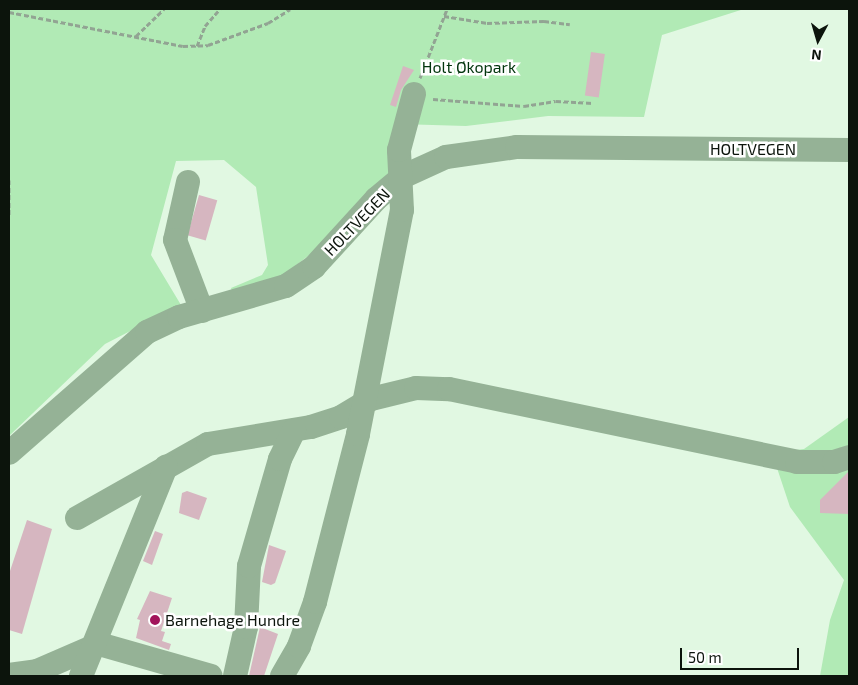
<!DOCTYPE html>
<html>
<head>
<meta charset="utf-8">
<style>
  body { margin:0 }
  #map { position:relative; width:858px; height:685px; overflow:hidden; background:#e1f8e2; font-family:"Exo 2",sans-serif }
  div>[style] { position:absolute }
  .green>* { inset:0; background:#b1eab5 }
  .building>* { inset:0; background:#d6b6c0; transform-origin:0 0 }
  .path>* { height:3px; margin-top:-1.5px; transform-origin:0; background:repeating-linear-gradient(90deg,#92a493 0 5px,transparent 0 7.5px) }
  .minor>* { height:24px; margin:-12px; padding:0 12px; transform-origin:12px; border-radius:12px; background:#95b296 }
  .dots>* { width:14px; height:14px; translate:-50% -50%; box-sizing:border-box; border:2px solid #fff; border-radius:50% }
  span { translate:-50% -50%; white-space:nowrap; text-align:center; line-height:1.15; -webkit-text-stroke:5px #fff; paint-order:stroke }
  .park-label { font-size:16px; color:#02350d }
  .street-label { font-size:16px; color:#0c140c }
  .poi-label { font-size:16px; color:#0c140c }
  .left { translate:0 -50%; text-align:left }
  .frame { position:absolute; inset:0; border:10px solid #0c140c; pointer-events:none }
  .north { position:absolute; left:793px; top:15px; width:50px; height:50px; -webkit-text-stroke:4px #fff; paint-order:stroke; rotate:186deg; font-size:14px; font-weight:700; line-height:20px; text-align:center; color:#0c140c }
  .north::after { content:''; display:block; margin:auto; width:18px; height:22px; background:#0c140c; clip-path:polygon(50% 0,100% 100%,50% 72%,0 100%) }
  .scale { position:absolute; left:680px; top:648px; width:119px; height:22px; box-sizing:border-box; border:2px solid #0c140c; border-top:0; padding-left:6px; font-size:15px; line-height:18px; white-space:nowrap; color:#0c140c; -webkit-text-stroke:4px #fff; paint-order:stroke }
</style>
</head>
<body>
<div id="map">
  <div class="green">
    <i style="clip-path:polygon(9px 9px,744px 9px,662px 35px,644px 117px,548px 116px,466px 126px,399px 124px,393px 170px,325px 243px,278px 279px,233px 295px,231px 288px,262px 275px,268px 265px,256px 187px,224px 160px,176px 161px,151px 255px,181px 305px,105px 344px,9px 436px)"></i>
    <i style="clip-path:polygon(849px 417px,849px 676px,820px 676px,830px 620px,844px 580px,790px 507px,772px 453px,804px 449px)"></i>
  </div>
  <div class="building">
    <i style="left:591px;top:52px;width:14px;height:44px;rotate:8deg"></i>
    <i style="clip-path:polygon(403px 66px,414px 70px,401px 90px,396px 107px,390px 105px)"></i>
    <i style="left:199px;top:195px;width:19px;height:42px;rotate:16deg"></i>
    <i style="clip-path:polygon(849px 471px,849px 514px,820px 513px,820px 500px)"></i>
    <i style="clip-path:polygon(187px 491px,207px 498px,199px 520px,179px 513px,182px 493px)"></i>
    <i style="clip-path:polygon(27px 520px,52px 529px,22px 634px,9px 630px,9px 574px)"></i>
    <i style="clip-path:polygon(155px 531px,163px 534px,152px 565px,143px 561px)"></i>
    <i style="clip-path:polygon(269px 545px,286px 551px,275px 583px,271px 585px,262px 582px)"></i>
    <i style="clip-path:polygon(150px 591px,172px 598px,161px 631px,165px 632px,162px 641px,171px 644px,169px 650px,136px 638px,140px 620px,137px 619px)"></i>
    <i style="clip-path:polygon(260px 627px,278px 634px,264px 676px,249px 676px)"></i>
  </div>
  <div class="path">
    <i style="left:9px;top:12px;width:177px;rotate:11.1deg"></i>
    <i style="left:183px;top:46px;width:25px;rotate:-2deg"></i>
    <i style="left:208px;top:45px;width:64px;rotate:-20.1deg"></i>
    <i style="left:268px;top:23px;width:26px;rotate:-32deg"></i>
    <i style="left:444px;top:16px;width:44px;rotate:9.2deg"></i>
    <i style="left:487px;top:23px;width:57px;rotate:-2deg"></i>
    <i style="left:544px;top:21px;width:26px;rotate:7deg"></i>
    <i style="left:136px;top:36px;width:39px;rotate:-44deg"></i>
    <i style="left:197px;top:46px;width:22px;rotate:-68deg"></i>
    <i style="left:205px;top:26px;width:23px;rotate:-49deg"></i>
    <i style="left:420px;top:78px;width:74px;rotate:-68.6deg"></i>
    <i style="left:433px;top:99px;width:91px;rotate:4.4deg"></i>
    <i style="left:524px;top:106px;width:32px;rotate:-9deg"></i>
    <i style="left:556px;top:101px;width:37px;rotate:3deg"></i>
    <i style="left:9px;top:180px;width:36px;rotate:90deg"></i>
  </div>
  <div class="minor">
    <i style="left:188px;top:182px;width:59px;rotate:102.6deg"></i>
    <i style="left:175px;top:240px;width:76px;rotate:69.2deg"></i>
    <i style="left:9px;top:453px;width:184px;rotate:-41.2deg"></i>
    <i style="left:147px;top:332px;width:35px;rotate:-25deg"></i>
    <i style="left:179px;top:317px;width:111px;rotate:-16.2deg"></i>
    <i style="left:286px;top:286px;width:34px;rotate:-34deg"></i>
    <i style="left:314px;top:267px;width:92px;rotate:-47.6deg"></i>
    <i style="left:376px;top:199px;width:34px;rotate:-40deg"></i>
    <i style="left:402px;top:177px;width:48px;rotate:-24.4deg"></i>
    <i style="left:446px;top:157px;width:72px;rotate:-8deg"></i>
    <i style="left:517px;top:147px;width:332px;rotate:0.5deg"></i>
    <i style="left:77px;top:518px;width:150px;rotate:-29.5deg"></i>
    <i style="left:208px;top:444px;width:104px;rotate:-9.4deg"></i>
    <i style="left:311px;top:427px;width:32px;rotate:-18deg"></i>
    <i style="left:341px;top:417px;width:35px;rotate:-31deg"></i>
    <i style="left:371px;top:399px;width:46px;rotate:-13.7deg"></i>
    <i style="left:416px;top:388px;width:33px;rotate:2deg"></i>
    <i style="left:449px;top:389px;width:356px;rotate:11.8deg"></i>
    <i style="left:797px;top:462px;width:37px"></i>
    <i style="left:834px;top:462px;width:16px;rotate:-18deg"></i>
    <i style="left:9px;top:675px;width:28px;rotate:-8deg"></i>
    <i style="left:37px;top:671px;width:68px;rotate:-23.5deg"></i>
    <i style="left:99px;top:644px;width:116px;rotate:15.9deg"></i>
    <i style="left:81px;top:676px;width:226px;rotate:-67.9deg"></i>
    <i style="left:235px;top:676px;width:50px;rotate:-77.3deg"></i>
    <i style="left:246px;top:627px;width:61px;rotate:-87.2deg"></i>
    <i style="left:249px;top:566px;width:111px;rotate:-73.8deg"></i>
    <i style="left:280px;top:459px;width:32px;rotate:-64deg"></i>
    <i style="left:282px;top:676px;width:34px;rotate:-60deg"></i>
    <i style="left:299px;top:646px;width:47px;rotate:-70deg"></i>
    <i style="left:315px;top:602px;width:173px;rotate:-75.6deg"></i>
    <i style="left:358px;top:434px;width:228px;rotate:-78.9deg"></i>
    <i style="left:402px;top:210px;width:60px;rotate:-92.9deg"></i>
    <i style="left:399px;top:150px;width:58px;rotate:-75deg"></i>
  </div>
  <div class="dots">
    <i style="left:155px;top:620px;background:#a2145b"></i>
  </div>
  <div class="park-label">
    <span style="left:469px;top:67px">Holt Økopark</span>
  </div>
  <div class="street-label">
    <span style="left:753px;top:149px">HOLTVEGEN</span>
    <span style="left:357px;top:222px;rotate:-46deg">HOLTVEGEN</span>
  </div>
  <div class="poi-label">
    <span class="left" style="left:165px;top:620px">Barnehage Hundre</span>
  </div>
  <div class="frame"></div>
  <div class="north">N</div>
  <div class="scale">50 m</div>
</div>
</body>
</html>
